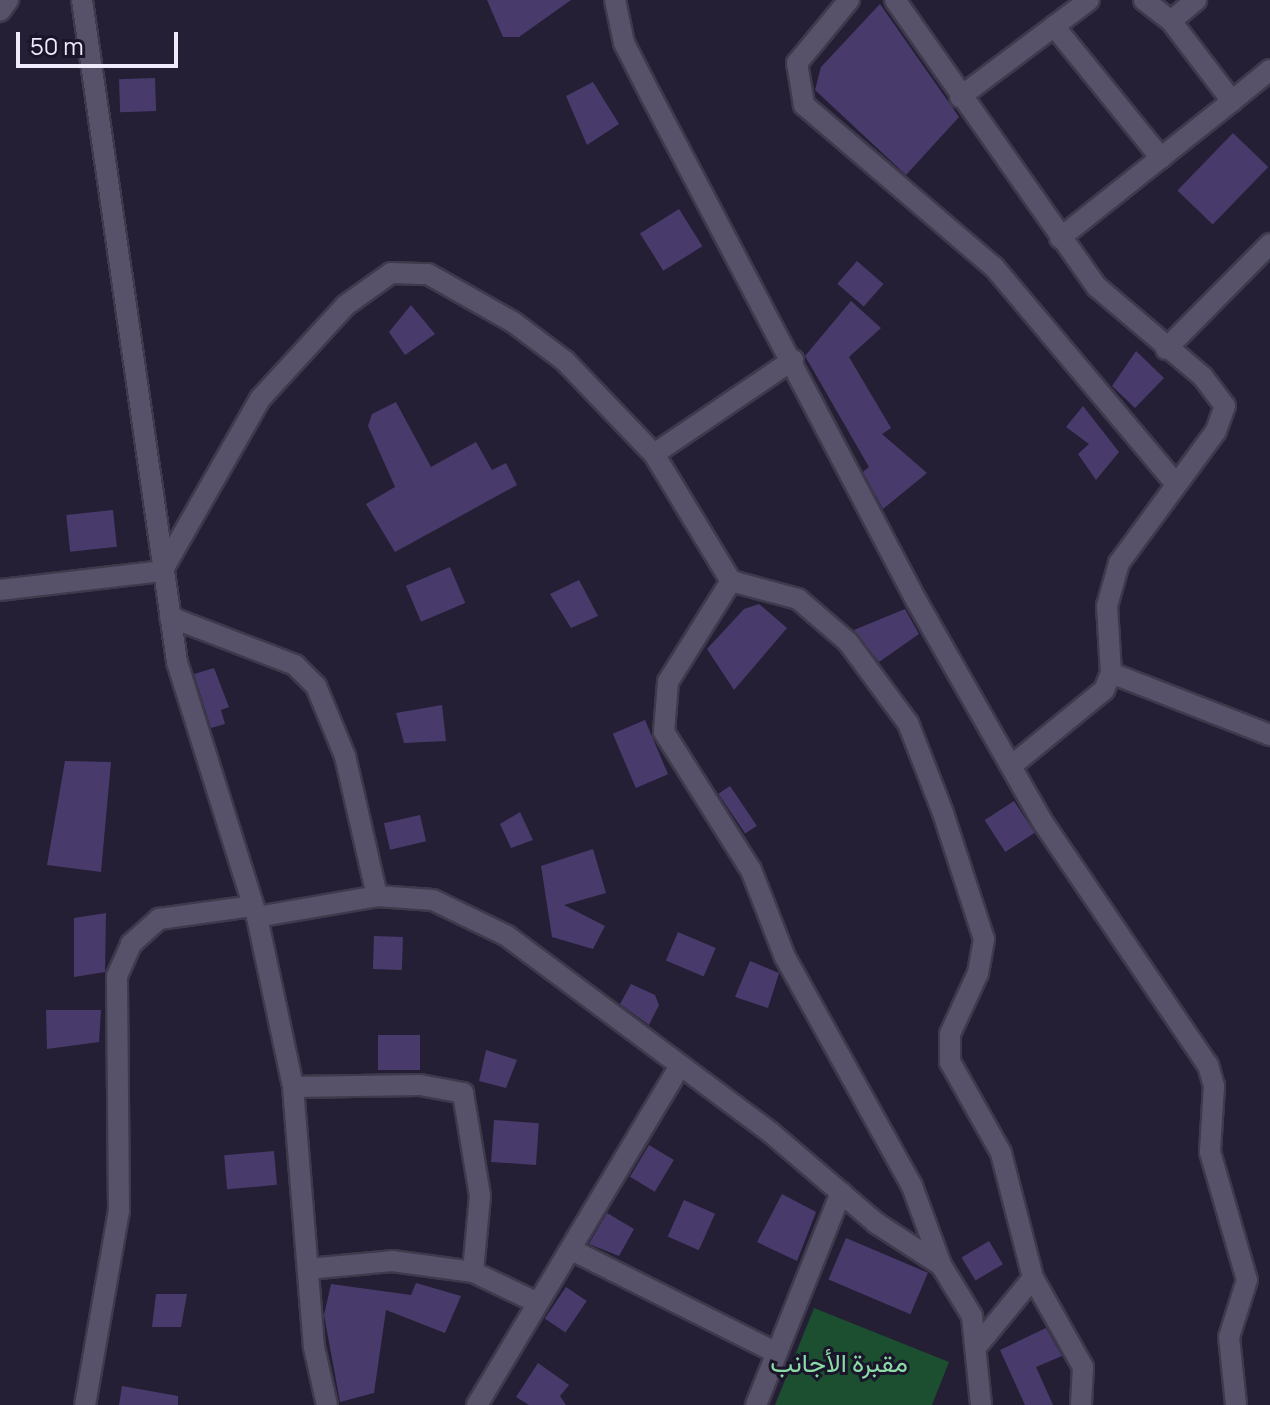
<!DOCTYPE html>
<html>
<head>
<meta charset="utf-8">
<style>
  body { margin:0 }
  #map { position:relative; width:1270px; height:1405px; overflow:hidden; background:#241f34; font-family:Manrope,Vazirmatn,sans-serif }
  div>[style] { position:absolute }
  .green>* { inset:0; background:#1c4e30 }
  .building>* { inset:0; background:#483b6b; transform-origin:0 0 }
  .roads { filter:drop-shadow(2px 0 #3e3a4c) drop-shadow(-2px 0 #3e3a4c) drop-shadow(0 2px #3e3a4c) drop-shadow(0 -2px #3e3a4c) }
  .minor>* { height:20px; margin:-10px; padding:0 10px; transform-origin:10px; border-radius:10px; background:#57526a }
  span { translate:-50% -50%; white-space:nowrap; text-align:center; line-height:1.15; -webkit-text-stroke:6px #1a152a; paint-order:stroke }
  .park-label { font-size:26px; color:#8bdba6 }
  .scale { position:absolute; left:16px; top:32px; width:162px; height:36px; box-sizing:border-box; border:4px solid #eeebfa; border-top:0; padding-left:10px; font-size:24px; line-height:28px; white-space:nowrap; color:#eeebfa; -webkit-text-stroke:6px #1a152a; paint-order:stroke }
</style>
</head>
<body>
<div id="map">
  <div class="green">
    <i style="clip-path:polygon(814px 1308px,949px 1362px,932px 1405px,775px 1405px)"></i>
  </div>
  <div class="building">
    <i style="clip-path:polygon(487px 0,571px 0,519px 37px,503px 37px)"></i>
    <i style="clip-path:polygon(880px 4px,959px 117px,906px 175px,815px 90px,821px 67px)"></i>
    <i style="left:155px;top:78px;width:33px;height:36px;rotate:88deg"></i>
    <i style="clip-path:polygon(593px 82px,619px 124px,587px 145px,566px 96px)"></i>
    <i style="left:1233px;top:133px;width:49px;height:80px;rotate:44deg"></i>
    <i style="left:679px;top:209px;width:44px;height:46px;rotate:58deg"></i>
    <i style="left:857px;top:261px;width:35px;height:30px;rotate:41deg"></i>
    <i style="clip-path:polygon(851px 301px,881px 328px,849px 357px,891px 428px,882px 434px,927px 473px,883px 509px,863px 472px,869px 467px,805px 356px)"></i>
    <i style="clip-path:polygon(411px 305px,435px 334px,405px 355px,389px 332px)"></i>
    <i style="clip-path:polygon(1136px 351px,1164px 378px,1135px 408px,1112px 386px)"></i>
    <i style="clip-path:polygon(396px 402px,431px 467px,476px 442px,492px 470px,506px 463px,517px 485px,395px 552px,366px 504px,395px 487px,368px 426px,372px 414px)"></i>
    <i style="clip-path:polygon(1083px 406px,1119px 452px,1096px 480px,1078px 454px,1089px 444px,1066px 427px)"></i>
    <i style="left:113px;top:510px;width:37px;height:47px;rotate:84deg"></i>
    <i style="left:450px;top:567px;width:39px;height:48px;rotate:67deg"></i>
    <i style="clip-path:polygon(579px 580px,598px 616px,571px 628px,550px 594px)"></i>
    <i style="clip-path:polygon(759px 604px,787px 628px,734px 690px,707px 649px,744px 609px)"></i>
    <i style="clip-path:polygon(905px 609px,919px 634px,879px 662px,854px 630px)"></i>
    <i style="clip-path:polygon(214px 668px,229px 707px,221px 710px,225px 724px,211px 728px,194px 674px)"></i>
    <i style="clip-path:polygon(442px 705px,446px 741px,404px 743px,396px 713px)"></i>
    <i style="left:645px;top:720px;width:59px;height:35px;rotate:67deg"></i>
    <i style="clip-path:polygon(65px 761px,111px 762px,101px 872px,47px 865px)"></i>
    <i style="left:730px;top:786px;width:48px;height:14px;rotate:56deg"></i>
    <i style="left:1014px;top:801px;width:38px;height:35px;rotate:57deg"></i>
    <i style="clip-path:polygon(520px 812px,533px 840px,511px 848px,500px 824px)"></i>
    <i style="left:420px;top:815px;width:27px;height:37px;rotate:77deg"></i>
    <i style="clip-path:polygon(593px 849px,606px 893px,564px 905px,605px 926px,593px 949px,552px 937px,541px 866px)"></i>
    <i style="clip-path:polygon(106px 913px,105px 972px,74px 977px,74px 918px)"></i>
    <i style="left:678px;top:932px;width:41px;height:31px;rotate:23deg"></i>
    <i style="left:374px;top:936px;width:29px;height:33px;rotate:2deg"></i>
    <i style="clip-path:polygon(750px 961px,779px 973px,768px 1008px,735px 997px)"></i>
    <i style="clip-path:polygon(631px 984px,655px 995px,659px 1005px,649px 1025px,620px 1004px)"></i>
    <i style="clip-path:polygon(46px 1010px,101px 1010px,99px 1042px,47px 1049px)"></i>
    <i style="left:378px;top:1035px;width:42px;height:35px"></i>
    <i style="clip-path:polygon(486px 1050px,517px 1060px,506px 1088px,479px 1081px)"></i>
    <i style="left:494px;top:1120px;width:45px;height:42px;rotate:4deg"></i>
    <i style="left:649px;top:1145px;width:29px;height:37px;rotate:31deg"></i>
    <i style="left:274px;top:1151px;width:34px;height:50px;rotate:85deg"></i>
    <i style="clip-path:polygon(782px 1194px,816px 1212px,797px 1261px,757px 1242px)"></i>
    <i style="left:684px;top:1200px;width:34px;height:40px;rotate:24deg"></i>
    <i style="clip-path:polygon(607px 1213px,634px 1229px,619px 1256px,589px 1244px)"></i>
    <i style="left:846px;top:1238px;width:89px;height:45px;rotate:23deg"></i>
    <i style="left:989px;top:1241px;width:27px;height:32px;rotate:59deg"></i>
    <i style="clip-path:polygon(416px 1283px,461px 1296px,445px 1333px,386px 1310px,374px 1393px,340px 1402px,324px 1315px,331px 1284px,411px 1295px)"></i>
    <i style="left:566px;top:1287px;width:25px;height:38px;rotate:34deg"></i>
    <i style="clip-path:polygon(156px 1294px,187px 1294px,181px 1327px,152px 1327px)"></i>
    <i style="clip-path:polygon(1046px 1328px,1062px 1356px,1036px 1367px,1053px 1405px,1025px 1405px,1000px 1350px)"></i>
    <i style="clip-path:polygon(538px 1363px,569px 1385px,560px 1396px,566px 1405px,529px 1405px,516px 1397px)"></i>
    <i style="clip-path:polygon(122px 1386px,178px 1396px,178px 1405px,119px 1405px)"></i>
  </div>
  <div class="roads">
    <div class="minor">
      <i style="left:82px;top:0;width:669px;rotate:81.83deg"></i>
      <i style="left:177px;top:662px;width:267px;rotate:72.6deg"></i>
      <i style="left:257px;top:917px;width:174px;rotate:78deg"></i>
      <i style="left:293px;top:1087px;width:261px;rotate:85.4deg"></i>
      <i style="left:314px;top:1347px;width:59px;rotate:77.4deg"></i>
      <i style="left:615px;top:0;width:44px;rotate:78.2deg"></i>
      <i style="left:624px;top:43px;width:57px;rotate:63deg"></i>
      <i style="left:650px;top:94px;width:572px;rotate:62.27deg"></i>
      <i style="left:916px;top:600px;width:258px;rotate:60.3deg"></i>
      <i style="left:1044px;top:824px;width:292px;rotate:55.8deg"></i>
      <i style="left:1208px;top:1065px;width:22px;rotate:74deg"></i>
      <i style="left:1214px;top:1086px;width:66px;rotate:93.5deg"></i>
      <i style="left:1210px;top:1152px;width:133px;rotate:73.9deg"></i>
      <i style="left:1247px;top:1280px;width:60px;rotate:107.5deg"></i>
      <i style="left:1229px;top:1337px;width:68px;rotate:84.1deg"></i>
      <i style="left:849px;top:0;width:82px;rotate:129.5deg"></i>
      <i style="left:797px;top:63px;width:43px;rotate:80.5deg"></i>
      <i style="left:804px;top:105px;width:250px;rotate:40.5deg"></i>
      <i style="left:994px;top:267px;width:283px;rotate:50deg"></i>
      <i style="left:895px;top:0;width:351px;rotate:54.9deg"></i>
      <i style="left:1097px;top:287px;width:139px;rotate:40.3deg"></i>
      <i style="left:1203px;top:377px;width:36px;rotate:53deg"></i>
      <i style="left:1225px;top:406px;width:27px;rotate:110deg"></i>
      <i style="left:1216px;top:431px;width:164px;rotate:126.3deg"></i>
      <i style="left:1119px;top:563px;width:45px;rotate:105.6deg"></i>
      <i style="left:1107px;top:606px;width:67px;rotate:86.6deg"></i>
      <i style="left:1111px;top:673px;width:18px;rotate:112deg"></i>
      <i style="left:1104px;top:690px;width:120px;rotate:140.7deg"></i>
      <i style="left:1144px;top:0;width:34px;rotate:38deg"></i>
      <i style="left:1171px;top:21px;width:101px;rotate:52.7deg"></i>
      <i style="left:1232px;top:101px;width:49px;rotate:-39.2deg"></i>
      <i style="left:0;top:11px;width:14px;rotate:-54deg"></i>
      <i style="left:1171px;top:21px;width:33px;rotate:-40deg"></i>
      <i style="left:1054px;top:26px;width:170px;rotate:51deg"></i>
      <i style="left:960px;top:97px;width:161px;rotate:-36.9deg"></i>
      <i style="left:1060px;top:238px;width:220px;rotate:-38.5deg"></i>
      <i style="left:1166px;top:349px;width:148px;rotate:-45.3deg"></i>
      <i style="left:654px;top:454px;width:168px;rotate:-34.1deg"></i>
      <i style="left:731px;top:581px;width:69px;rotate:15deg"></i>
      <i style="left:798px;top:599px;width:66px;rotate:40.7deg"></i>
      <i style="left:848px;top:642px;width:101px;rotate:53.5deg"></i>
      <i style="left:908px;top:723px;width:97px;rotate:68.7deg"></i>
      <i style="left:943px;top:813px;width:133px;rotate:72deg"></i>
      <i style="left:984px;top:939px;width:35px;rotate:100deg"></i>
      <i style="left:978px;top:973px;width:67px;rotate:114.7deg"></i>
      <i style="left:950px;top:1034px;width:28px;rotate:90deg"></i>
      <i style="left:950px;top:1062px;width:104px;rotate:60.7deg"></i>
      <i style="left:1001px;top:1153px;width:129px;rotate:75.6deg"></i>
      <i style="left:1033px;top:1278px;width:87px;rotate:129.4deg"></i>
      <i style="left:0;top:590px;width:163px;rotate:-6.7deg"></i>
      <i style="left:162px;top:571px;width:198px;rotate:-60.3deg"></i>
      <i style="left:260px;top:399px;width:127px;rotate:-47.5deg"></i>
      <i style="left:346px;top:305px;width:55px;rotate:-35.4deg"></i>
      <i style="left:391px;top:273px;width:37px;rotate:2deg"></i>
      <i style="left:428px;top:274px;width:98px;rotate:29.5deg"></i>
      <i style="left:513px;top:322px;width:65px;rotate:36.9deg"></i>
      <i style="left:565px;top:361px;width:129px;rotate:46.3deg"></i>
      <i style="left:654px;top:454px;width:149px;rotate:58.8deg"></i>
      <i style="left:731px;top:581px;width:119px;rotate:122deg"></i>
      <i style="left:668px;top:682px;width:50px;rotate:94.6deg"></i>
      <i style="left:664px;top:732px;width:163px;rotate:57.8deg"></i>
      <i style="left:751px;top:870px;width:93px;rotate:68.7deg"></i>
      <i style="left:785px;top:957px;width:262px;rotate:61deg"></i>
      <i style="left:912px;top:1186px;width:84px;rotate:69.8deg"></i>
      <i style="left:170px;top:617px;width:134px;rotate:21deg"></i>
      <i style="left:295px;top:665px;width:30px;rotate:45deg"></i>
      <i style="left:316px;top:686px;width:76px;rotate:67.5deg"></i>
      <i style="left:345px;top:756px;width:144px;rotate:77.1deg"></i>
      <i style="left:1111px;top:673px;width:171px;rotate:21.3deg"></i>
      <i style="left:257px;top:917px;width:122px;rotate:-9.9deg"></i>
      <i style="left:377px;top:896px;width:56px;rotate:4.1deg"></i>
      <i style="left:433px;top:900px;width:82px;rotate:25.9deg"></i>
      <i style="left:507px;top:936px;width:328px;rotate:36.7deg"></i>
      <i style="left:770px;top:1132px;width:140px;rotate:40.6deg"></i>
      <i style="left:876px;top:1223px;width:77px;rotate:32.9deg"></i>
      <i style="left:941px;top:1265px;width:60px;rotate:58.7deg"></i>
      <i style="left:972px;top:1316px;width:89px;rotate:84.2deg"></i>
      <i style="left:293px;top:1087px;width:127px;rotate:-0.9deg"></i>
      <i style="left:420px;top:1085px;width:44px;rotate:10.5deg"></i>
      <i style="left:463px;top:1093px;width:104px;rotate:80.6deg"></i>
      <i style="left:480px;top:1196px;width:76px;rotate:95.3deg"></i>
      <i style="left:572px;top:1250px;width:229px;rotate:26.7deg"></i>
      <i style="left:308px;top:1269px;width:84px;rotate:-5.4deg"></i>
      <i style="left:392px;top:1261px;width:82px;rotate:7.7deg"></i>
      <i style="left:473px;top:1272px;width:72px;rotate:25.5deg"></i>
      <i style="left:1033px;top:1278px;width:102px;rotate:60.7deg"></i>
      <i style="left:1083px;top:1367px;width:38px;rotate:93deg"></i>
      <i style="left:85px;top:1405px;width:197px;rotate:-80.1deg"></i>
      <i style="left:119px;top:1211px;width:235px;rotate:-90.5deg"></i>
      <i style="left:117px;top:976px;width:35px;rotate:-66deg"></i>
      <i style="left:131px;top:944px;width:38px;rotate:-42deg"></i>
      <i style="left:159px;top:919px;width:95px;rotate:-7.9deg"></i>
      <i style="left:477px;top:1405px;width:394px;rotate:-59.1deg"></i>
      <i style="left:756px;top:1405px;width:229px;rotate:-68.2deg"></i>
    </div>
  </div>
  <div class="park-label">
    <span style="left:839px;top:1363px">مقبرة الأجانب</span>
  </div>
  <div class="scale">50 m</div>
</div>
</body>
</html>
